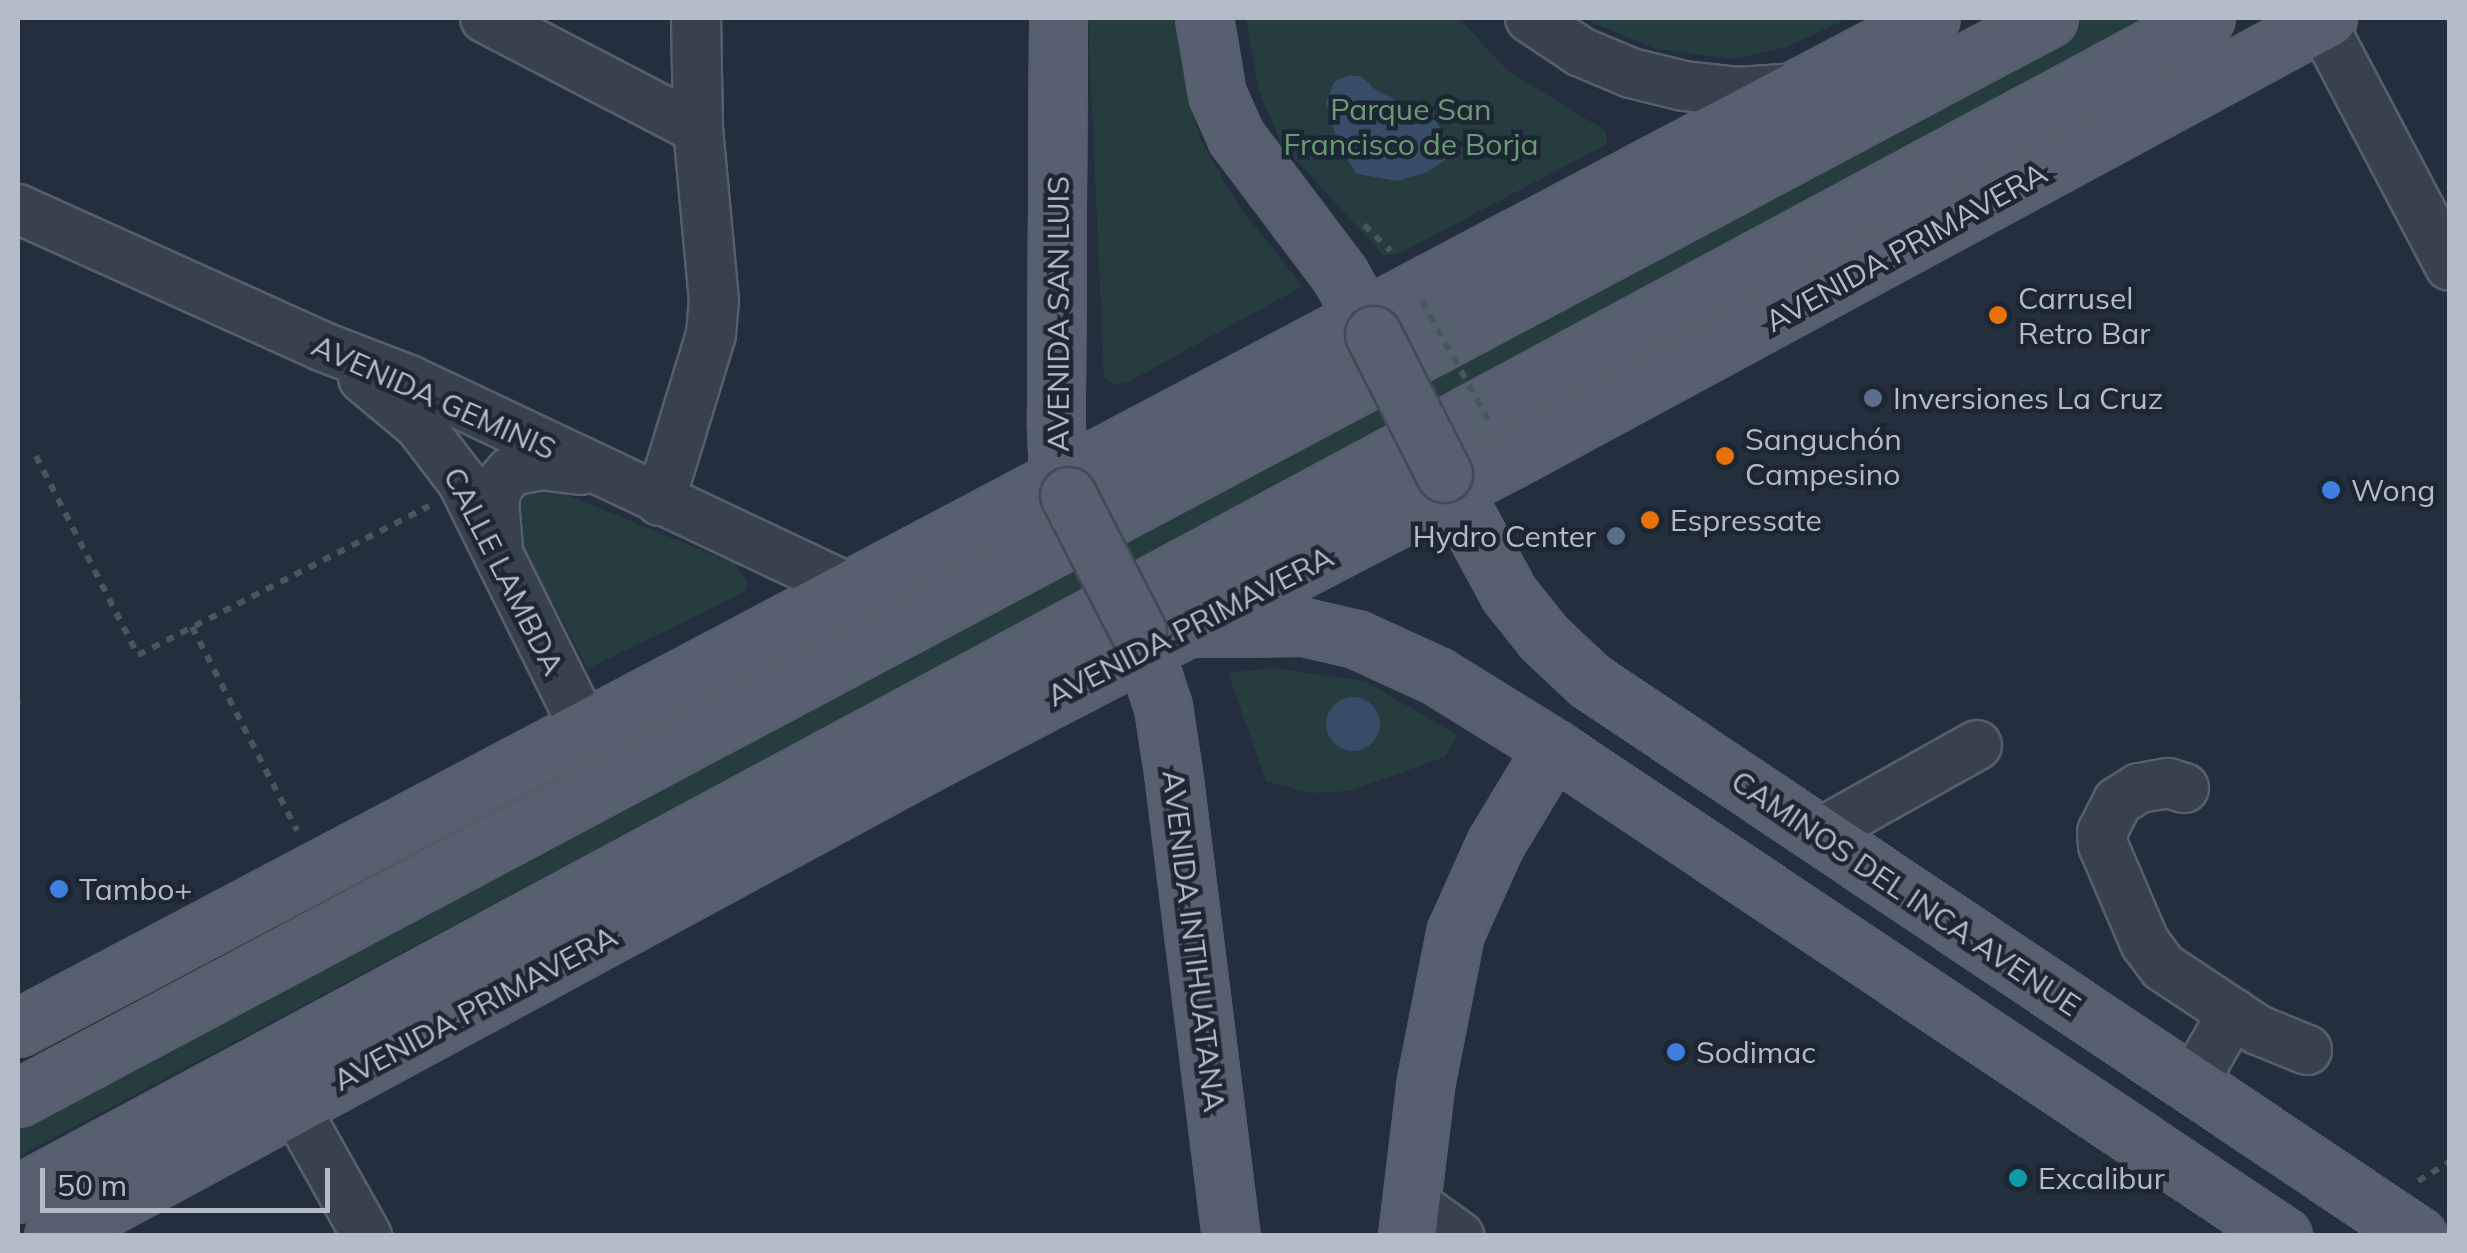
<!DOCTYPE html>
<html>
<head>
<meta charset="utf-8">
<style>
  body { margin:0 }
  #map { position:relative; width:2467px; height:1253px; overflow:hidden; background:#242f3e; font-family:Mulish,sans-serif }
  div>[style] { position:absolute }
  .green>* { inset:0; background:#263c3f }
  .water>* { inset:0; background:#394c67 }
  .round { border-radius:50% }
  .path>* { height:6px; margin-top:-3px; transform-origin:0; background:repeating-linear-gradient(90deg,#44595c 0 8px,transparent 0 16px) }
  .roads { filter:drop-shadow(2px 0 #565f6c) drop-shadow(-2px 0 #565f6c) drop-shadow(0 2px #565f6c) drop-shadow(0 -2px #565f6c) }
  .minor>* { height:48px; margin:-24px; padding:0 24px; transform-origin:24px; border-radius:24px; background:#38414e }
  .major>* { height:55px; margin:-27.5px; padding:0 27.5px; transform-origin:27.5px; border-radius:27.5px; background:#56606e }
  .path-bridge>* { height:6px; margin-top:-3px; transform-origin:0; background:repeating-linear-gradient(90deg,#44595c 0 8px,transparent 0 16px) }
  .bridges { filter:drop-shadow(2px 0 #414a57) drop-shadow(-2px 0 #414a57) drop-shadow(0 2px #414a57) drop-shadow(0 -2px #414a57) }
  .major-bridge>* { height:55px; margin:-27.5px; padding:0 27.5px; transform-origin:27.5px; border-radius:27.5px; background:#56606e }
  .dots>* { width:28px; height:28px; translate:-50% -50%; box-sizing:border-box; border:5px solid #1d2633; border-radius:50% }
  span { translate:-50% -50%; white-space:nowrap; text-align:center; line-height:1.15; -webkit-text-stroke:9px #1d2633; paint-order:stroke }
  .park-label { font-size:30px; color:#6b9a76 }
  .street-label { font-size:30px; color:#b4bcc9 }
  .poi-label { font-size:30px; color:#b4bcc9 }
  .left { translate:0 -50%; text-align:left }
  .right { translate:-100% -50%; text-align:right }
  .frame { position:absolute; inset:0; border:20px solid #b4bcc9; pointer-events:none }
  .scale { position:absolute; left:40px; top:1168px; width:290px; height:45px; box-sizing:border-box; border:5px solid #b4bcc9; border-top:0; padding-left:12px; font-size:30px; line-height:35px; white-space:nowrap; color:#b4bcc9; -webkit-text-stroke:8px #1d2633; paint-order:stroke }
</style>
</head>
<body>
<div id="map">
  <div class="green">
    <i style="clip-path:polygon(1088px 18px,1179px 18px,1181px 62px,1200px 139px,1240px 208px,1303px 286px,1130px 381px,1114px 385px,1104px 378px)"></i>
    <i style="clip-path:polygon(1246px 18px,1459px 18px,1507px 70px,1606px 131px,1607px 144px,1402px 252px,1384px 256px,1281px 143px,1259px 91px)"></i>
    <i style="clip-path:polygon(1581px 18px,1849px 18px,1787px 47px,1734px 59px,1656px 49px)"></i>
    <i style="clip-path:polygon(2083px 18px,2158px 18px,18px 1157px,18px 1122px)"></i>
    <i style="clip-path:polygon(548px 487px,735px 564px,749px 584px,746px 591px,588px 669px,514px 529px,518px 494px)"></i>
    <i style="clip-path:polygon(1273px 668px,1365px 681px,1457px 735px,1445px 757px,1350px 791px,1309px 793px,1266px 781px,1228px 673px)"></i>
  </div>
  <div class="water">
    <i style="clip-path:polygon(1347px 76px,1361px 76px,1377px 91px,1435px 118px,1450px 147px,1446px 159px,1428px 172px,1397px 181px,1357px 174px,1339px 147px,1326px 102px,1334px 82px)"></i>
    <i class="round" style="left:1326px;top:697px;width:54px;height:54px"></i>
  </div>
  <div class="path">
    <i style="left:1364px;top:225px;width:37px;rotate:44deg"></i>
    <i style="left:36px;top:456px;width:224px;rotate:62.9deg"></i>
    <i style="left:138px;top:655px;width:327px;rotate:-27.1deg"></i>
    <i style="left:192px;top:627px;width:229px;rotate:62.7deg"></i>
    <i style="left:18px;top:701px;width:2px;rotate:-27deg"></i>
    <i style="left:2418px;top:1181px;width:37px;rotate:-31deg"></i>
  </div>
  <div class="roads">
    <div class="minor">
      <i style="left:485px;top:18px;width:240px;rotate:27.5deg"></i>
      <i style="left:1530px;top:18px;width:61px;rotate:33.7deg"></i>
      <i style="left:1581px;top:52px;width:54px;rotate:22.8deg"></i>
      <i style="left:1631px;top:73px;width:55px;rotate:13.8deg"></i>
      <i style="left:1684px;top:86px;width:54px;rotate:6.3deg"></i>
      <i style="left:1738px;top:92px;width:60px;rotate:-3.8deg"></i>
      <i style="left:2319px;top:18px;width:280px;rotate:62.2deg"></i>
      <i style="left:18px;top:209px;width:333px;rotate:24.3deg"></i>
      <i style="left:321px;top:346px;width:94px;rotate:21.1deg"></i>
      <i style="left:409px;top:380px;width:487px;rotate:25.3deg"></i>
      <i style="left:363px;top:378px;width:73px;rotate:40deg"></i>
      <i style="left:419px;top:425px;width:71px;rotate:52.5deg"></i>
      <i style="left:462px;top:481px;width:275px;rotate:63.6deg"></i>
      <i style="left:660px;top:501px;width:175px;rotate:-73deg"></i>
      <i style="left:711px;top:334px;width:33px;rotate:-85deg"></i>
      <i style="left:714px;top:301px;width:173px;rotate:-95.3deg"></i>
      <i style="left:698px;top:129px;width:111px;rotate:-91deg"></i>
      <i style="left:498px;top:548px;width:47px;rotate:-94.9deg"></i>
      <i style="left:494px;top:501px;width:16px;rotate:-75deg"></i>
      <i style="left:498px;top:486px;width:20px;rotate:-49deg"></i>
      <i style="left:511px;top:471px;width:31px;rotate:-11deg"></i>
      <i style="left:541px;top:465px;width:40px;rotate:7.1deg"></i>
      <i style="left:2184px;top:788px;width:17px;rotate:-163deg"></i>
      <i style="left:2168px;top:783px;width:29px;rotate:170deg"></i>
      <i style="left:2139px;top:788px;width:25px;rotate:148deg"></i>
      <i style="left:2118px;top:801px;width:35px;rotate:117deg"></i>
      <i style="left:2102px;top:832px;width:13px;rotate:86deg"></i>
      <i style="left:2103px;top:845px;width:107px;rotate:66.8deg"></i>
      <i style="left:2145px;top:943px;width:30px;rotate:53deg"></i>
      <i style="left:2163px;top:967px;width:114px;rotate:33.6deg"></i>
      <i style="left:2258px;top:1030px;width:53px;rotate:22.2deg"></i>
      <i style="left:1818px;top:834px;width:182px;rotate:-29.2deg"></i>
      <i style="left:2192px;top:1084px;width:82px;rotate:-60deg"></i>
      <i style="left:294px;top:1106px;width:149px;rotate:60.7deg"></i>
      <i style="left:1409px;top:1200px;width:62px;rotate:35.8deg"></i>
    </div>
    <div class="major">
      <i style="left:1058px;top:18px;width:409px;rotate:90.3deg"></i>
      <i style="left:1056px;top:427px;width:50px;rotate:87.7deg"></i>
      <i style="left:1058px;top:477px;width:21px;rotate:61deg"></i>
      <i style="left:1204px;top:18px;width:77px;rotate:80.3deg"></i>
      <i style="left:1217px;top:94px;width:47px;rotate:66.2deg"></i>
      <i style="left:1236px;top:137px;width:173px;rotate:53deg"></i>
      <i style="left:1340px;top:275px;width:68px;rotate:60.8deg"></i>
      <i style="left:1444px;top:474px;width:136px;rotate:61.6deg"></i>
      <i style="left:1509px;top:594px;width:56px;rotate:51.5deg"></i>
      <i style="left:1544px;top:638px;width:63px;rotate:43.1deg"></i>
      <i style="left:1590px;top:681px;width:997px;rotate:33.83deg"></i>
      <i style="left:1197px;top:628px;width:107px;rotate:-0.5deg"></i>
      <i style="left:1304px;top:627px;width:53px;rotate:13deg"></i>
      <i style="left:1356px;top:639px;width:89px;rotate:24.6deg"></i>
      <i style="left:1437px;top:676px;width:137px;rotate:31.8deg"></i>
      <i style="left:1553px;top:748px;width:878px;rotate:33.76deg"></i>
      <i style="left:1138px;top:631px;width:80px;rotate:71.8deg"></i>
      <i style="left:1163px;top:707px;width:66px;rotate:81.3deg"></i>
      <i style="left:1173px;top:772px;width:468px;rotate:82.9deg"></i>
      <i style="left:18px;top:1028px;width:2163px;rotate:-27.83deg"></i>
      <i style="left:18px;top:1098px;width:2300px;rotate:-28deg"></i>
      <i style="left:18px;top:1194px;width:2484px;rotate:-28.26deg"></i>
      <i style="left:53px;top:1236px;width:1000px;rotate:-28.41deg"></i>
      <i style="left:933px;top:760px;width:650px;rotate:-27.47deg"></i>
      <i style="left:1510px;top:460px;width:930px;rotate:-28.38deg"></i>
      <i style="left:1407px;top:1236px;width:157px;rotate:-83.1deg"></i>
      <i style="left:1426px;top:1080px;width:150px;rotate:-78.8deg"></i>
      <i style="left:1455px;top:933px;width:98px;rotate:-65.8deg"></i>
      <i style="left:1495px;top:844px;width:112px;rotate:-58.9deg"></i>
    </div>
  </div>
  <div class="path-bridge">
    <i style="left:1422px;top:301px;width:140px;rotate:60.9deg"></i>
  </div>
  <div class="bridges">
    <div class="major-bridge">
      <i style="left:1373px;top:334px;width:157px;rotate:63.1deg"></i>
      <i style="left:1068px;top:495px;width:153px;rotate:62.8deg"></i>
    </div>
  </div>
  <div class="dots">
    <i style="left:1998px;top:315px;background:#e8710a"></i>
    <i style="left:1873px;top:398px;background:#5c6f8a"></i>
    <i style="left:1725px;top:456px;background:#e8710a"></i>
    <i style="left:2331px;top:490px;background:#3f7fe0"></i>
    <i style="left:1650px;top:520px;background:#e8710a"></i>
    <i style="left:1616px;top:536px;background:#5c6f8a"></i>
    <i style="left:59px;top:889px;background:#3f7fe0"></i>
    <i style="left:1676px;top:1052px;background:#3f7fe0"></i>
    <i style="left:2018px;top:1178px;background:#0f9aa8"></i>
  </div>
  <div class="park-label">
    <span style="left:1411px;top:126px">Parque San<br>Francisco de Borja</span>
  </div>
  <div class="street-label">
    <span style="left:1906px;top:247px;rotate:-29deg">AVENIDA PRIMAVERA</span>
    <span style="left:1058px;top:314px;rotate:-90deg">AVENIDA SAN LUIS</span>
    <span style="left:434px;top:397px;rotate:24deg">AVENIDA GEMINIS</span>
    <span style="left:504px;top:571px;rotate:63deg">CALLE LAMBDA</span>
    <span style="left:1190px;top:626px;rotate:-27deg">AVENIDA PRIMAVERA</span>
    <span style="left:1906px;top:893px;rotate:34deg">CAMINOS DEL INCA AVENUE</span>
    <span style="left:1194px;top:941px;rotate:83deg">AVENIDA INTIHUATANA</span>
    <span style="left:475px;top:1008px;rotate:-28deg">AVENIDA PRIMAVERA</span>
  </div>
  <div class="poi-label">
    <span class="left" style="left:2018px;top:315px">Carrusel<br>Retro Bar</span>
    <span class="left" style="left:1893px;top:398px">Inversiones La Cruz</span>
    <span class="left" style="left:1745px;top:456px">Sanguchón<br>Campesino</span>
    <span class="left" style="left:2351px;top:490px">Wong</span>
    <span class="left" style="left:1670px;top:520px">Espressate</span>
    <span class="right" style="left:1596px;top:536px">Hydro Center</span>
    <span class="left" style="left:79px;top:889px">Tambo+</span>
    <span class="left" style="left:1696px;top:1052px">Sodimac</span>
    <span class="left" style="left:2038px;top:1178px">Excalibur</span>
  </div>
  <div class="frame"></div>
  <div class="scale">50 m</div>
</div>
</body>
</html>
